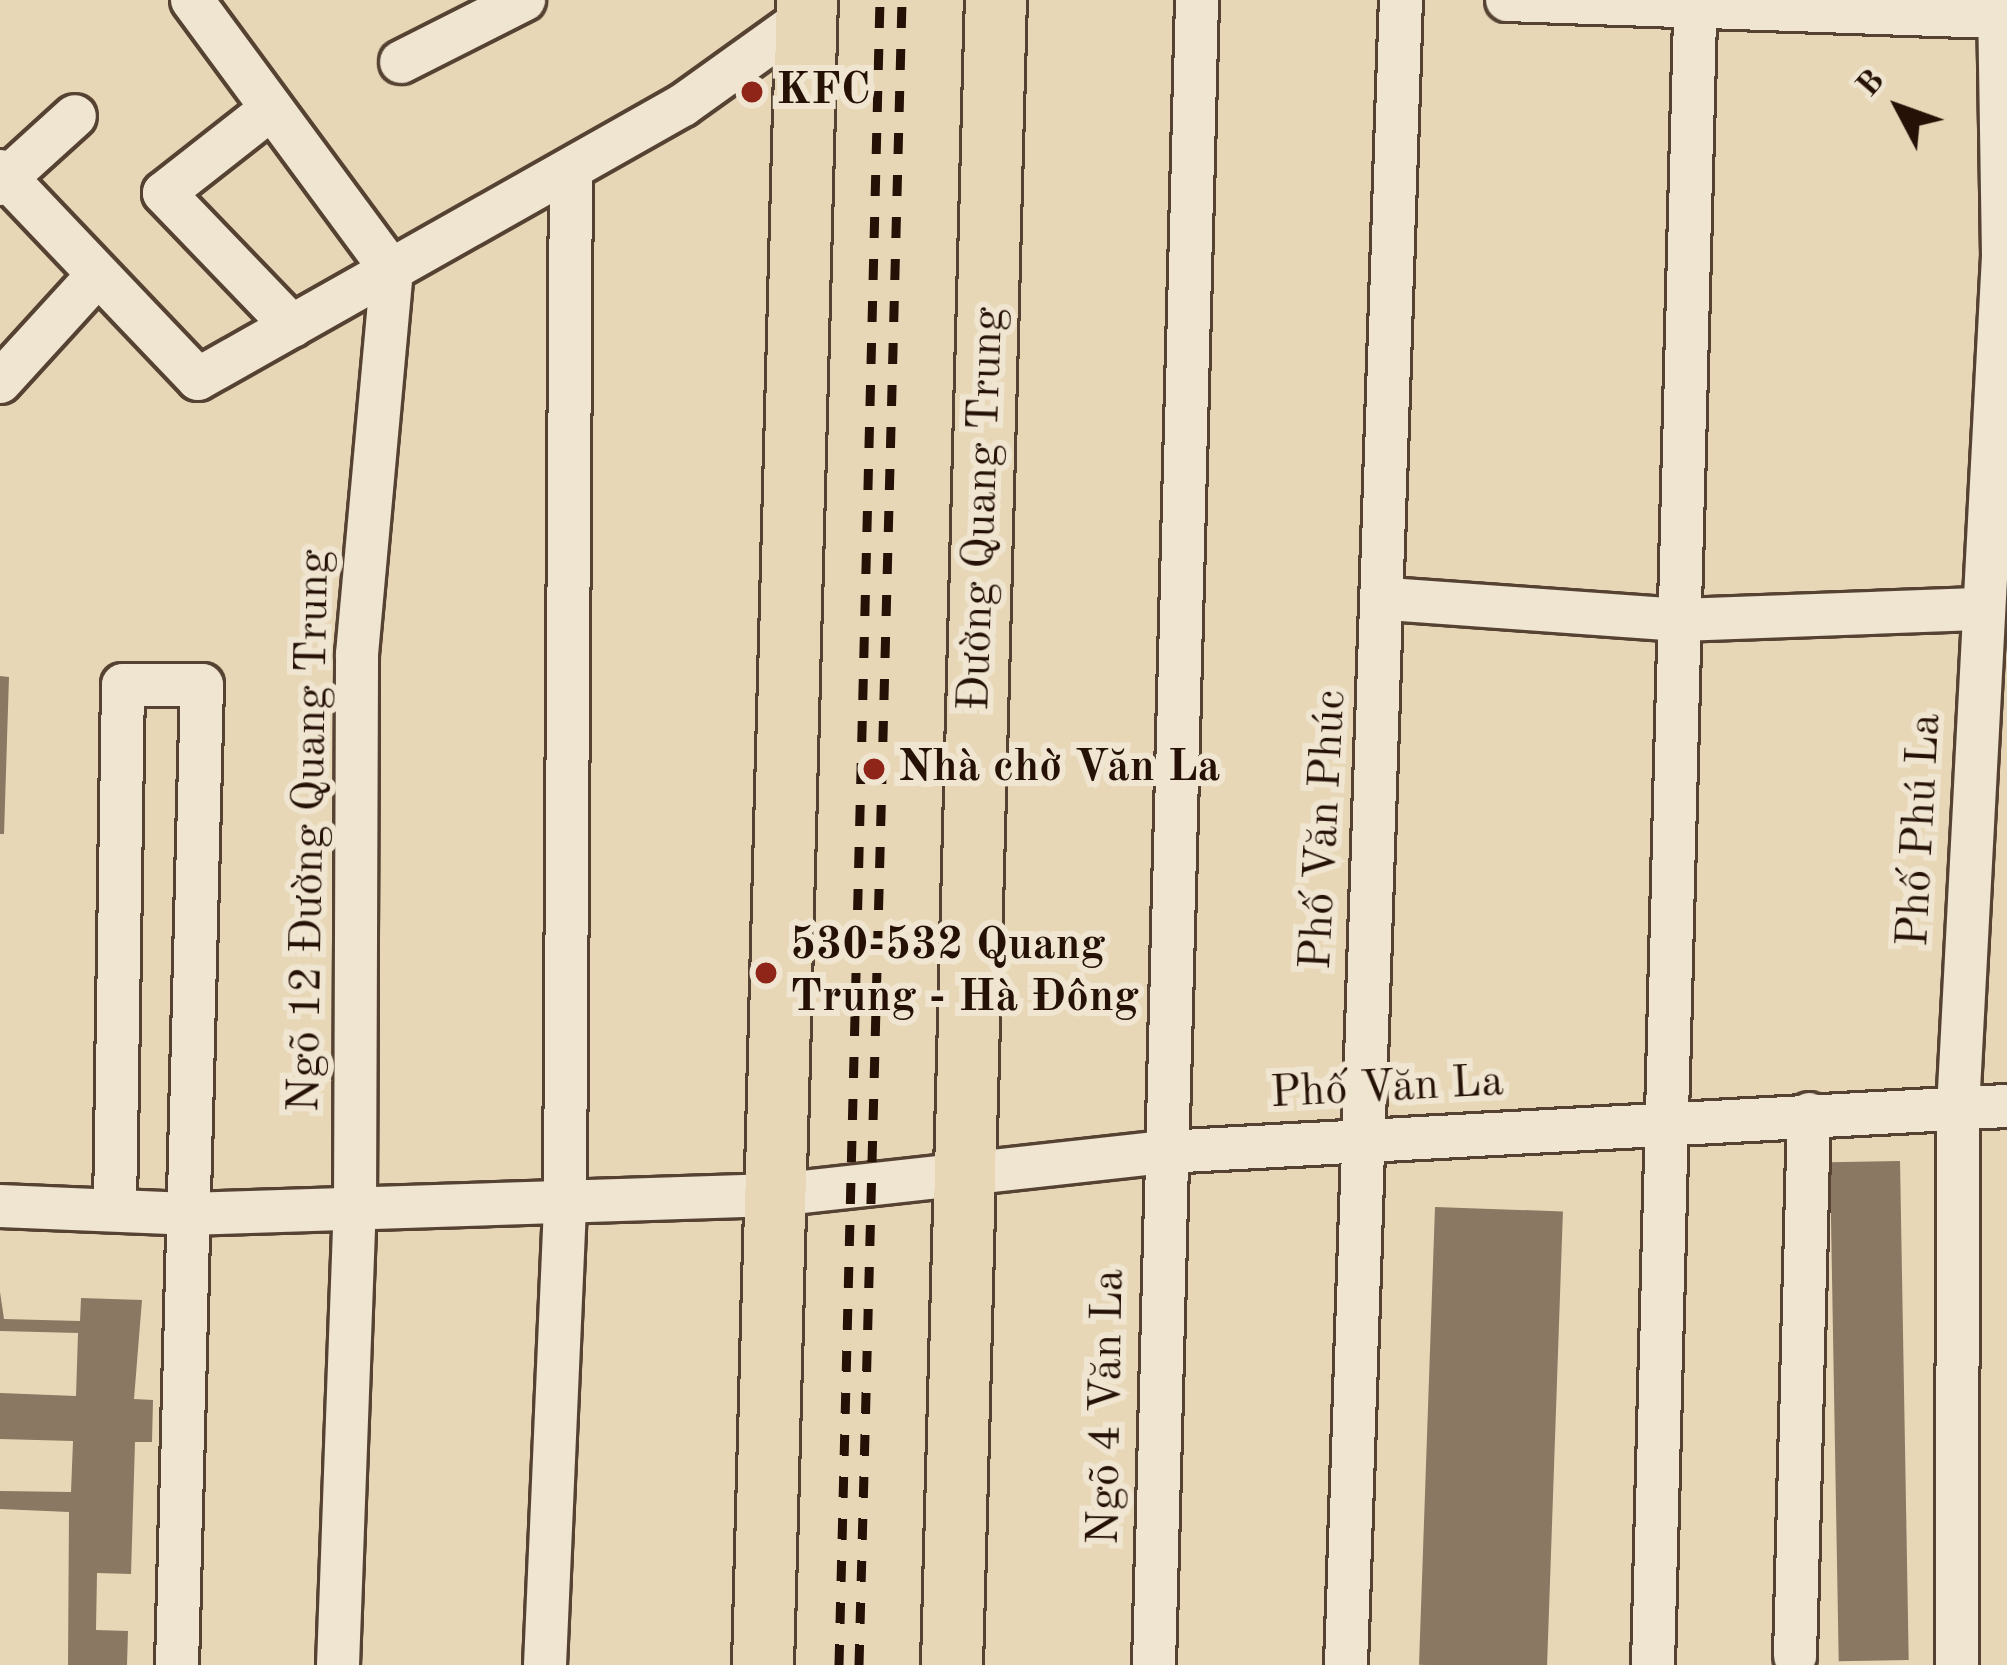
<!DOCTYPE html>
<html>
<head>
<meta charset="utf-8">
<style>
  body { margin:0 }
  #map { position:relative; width:2007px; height:1665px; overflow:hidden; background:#e7d7b7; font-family:"Old Standard TT",serif }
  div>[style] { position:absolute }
  .building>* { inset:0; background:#8a7862; transform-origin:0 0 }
  .roads { filter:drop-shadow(3px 0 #564232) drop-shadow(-3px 0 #564232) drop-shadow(0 3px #564232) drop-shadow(0 -3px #564232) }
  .minor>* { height:42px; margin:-21px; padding:0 21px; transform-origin:21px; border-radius:21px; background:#efe5d0 }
  .highway>* { height:60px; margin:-30px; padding:0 30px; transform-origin:30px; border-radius:30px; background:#e7d7b7 }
  .rail>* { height:9px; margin-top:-4.5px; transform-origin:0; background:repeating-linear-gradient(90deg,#251106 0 21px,transparent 0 42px) }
  .dots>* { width:33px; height:33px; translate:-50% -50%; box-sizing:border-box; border:6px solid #efe5d0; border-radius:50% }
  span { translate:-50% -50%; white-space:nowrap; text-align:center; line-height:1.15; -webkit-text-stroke:12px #efe5d0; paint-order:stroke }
  .poi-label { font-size:45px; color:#251106; font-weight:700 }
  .left { translate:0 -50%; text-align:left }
  .street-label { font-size:45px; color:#251106 }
  .north { position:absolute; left:1839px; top:48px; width:120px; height:120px; -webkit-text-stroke:9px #efe5d0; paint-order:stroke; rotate:311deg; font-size:33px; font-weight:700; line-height:48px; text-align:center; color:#251106 }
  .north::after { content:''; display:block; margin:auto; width:42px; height:54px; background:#251106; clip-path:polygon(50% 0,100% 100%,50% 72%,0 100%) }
</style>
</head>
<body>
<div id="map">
  <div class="building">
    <i style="clip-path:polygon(0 676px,9px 677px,4px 834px,0 834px)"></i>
    <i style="left:1900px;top:1161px;width:499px;height:70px;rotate:89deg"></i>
    <i style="left:1435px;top:1207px;width:128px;height:458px;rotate:2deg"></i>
    <i style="clip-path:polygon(0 1292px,4px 1319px,80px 1321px,81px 1298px,142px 1300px,134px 1399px,153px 1400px,152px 1442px,135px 1442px,131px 1574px,97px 1573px,96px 1630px,128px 1631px,127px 1665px,68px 1665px,69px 1512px,0 1509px,0 1491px,71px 1492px,73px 1441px,0 1439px,0 1393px,76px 1396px,78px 1333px,0 1331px)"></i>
  </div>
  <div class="roads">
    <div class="minor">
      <i style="left:192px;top:0;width:337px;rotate:53.6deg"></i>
      <i style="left:1507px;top:0;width:492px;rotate:2deg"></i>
      <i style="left:401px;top:62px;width:138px;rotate:-26.8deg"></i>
      <i style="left:271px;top:109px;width:136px;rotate:141.9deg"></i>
      <i style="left:164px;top:193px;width:185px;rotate:46.1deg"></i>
      <i style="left:0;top:171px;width:287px;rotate:46.4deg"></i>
      <i style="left:198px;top:379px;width:557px;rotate:-29.46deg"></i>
      <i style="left:683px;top:105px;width:151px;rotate:-35.6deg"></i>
      <i style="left:0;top:184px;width:101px;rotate:-42.2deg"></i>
      <i style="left:0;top:382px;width:142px;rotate:-47.6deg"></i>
      <i style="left:1388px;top:599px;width:293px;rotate:4.1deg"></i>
      <i style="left:1680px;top:620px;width:304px;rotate:-2.1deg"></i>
      <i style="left:0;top:1206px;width:188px;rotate:2.4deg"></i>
      <i style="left:188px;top:1214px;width:587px;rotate:-1.85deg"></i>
      <i style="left:775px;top:1195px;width:392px;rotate:-6.3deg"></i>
      <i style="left:1165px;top:1152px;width:843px;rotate:-3.13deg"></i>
      <i style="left:115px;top:1210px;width:525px;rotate:-89.13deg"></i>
      <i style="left:123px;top:685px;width:79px"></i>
      <i style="left:202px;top:685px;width:980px;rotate:91.46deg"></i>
      <i style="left:1795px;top:1656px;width:542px;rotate:-88.52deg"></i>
      <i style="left:338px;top:1665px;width:454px;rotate:-87.9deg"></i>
      <i style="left:355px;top:1211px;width:557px;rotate:-89.79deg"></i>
      <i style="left:357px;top:654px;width:385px;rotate:-84.8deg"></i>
      <i style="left:545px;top:1665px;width:467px;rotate:-87.5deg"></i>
      <i style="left:565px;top:1198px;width:1028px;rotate:-89.67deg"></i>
      <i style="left:1154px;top:1665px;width:1666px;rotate:-88.52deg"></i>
      <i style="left:1346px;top:1665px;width:1666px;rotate:-88.11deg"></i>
      <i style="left:1653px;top:1665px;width:1652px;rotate:-88.54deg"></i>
      <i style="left:1957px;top:1665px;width:556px;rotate:-89.9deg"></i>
      <i style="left:1958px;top:1109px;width:854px;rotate:-86.98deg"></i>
      <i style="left:2003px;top:256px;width:256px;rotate:-90.9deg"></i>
    </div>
    <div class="highway">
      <i style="left:763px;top:1665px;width:1666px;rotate:-88.49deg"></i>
      <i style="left:952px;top:1665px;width:1666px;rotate:-88.49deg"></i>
    </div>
  </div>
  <div class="rail">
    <i style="left:839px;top:1665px;width:1666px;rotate:-88.59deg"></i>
    <i style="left:859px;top:1665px;width:1666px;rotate:-88.52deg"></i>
  </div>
  <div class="dots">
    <i style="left:752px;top:92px;background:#8f2418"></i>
    <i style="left:874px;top:769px;background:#8f2418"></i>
    <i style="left:766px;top:973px;background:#8f2418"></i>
  </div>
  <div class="poi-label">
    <span class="left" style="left:776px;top:92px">KFC</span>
    <span class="left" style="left:898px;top:769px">Nhà chờ Văn La</span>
    <span class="left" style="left:790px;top:973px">530-532 Quang<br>Trung - Hà Đông</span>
  </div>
  <div class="street-label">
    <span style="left:983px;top:509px;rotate:-88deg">Đường Quang Trung</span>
    <span style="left:1325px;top:830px;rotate:-87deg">Phố Văn Phúc</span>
    <span style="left:1921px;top:830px;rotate:-87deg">Phố Phú La</span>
    <span style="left:311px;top:831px;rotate:-89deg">Ngõ 12 Đường Quang Trung</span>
    <span style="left:1387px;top:1089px;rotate:-3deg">Phố Văn La</span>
    <span style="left:1108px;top:1407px;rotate:-89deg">Ngõ 4 Văn La</span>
  </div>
  <div class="north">B</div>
</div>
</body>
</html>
